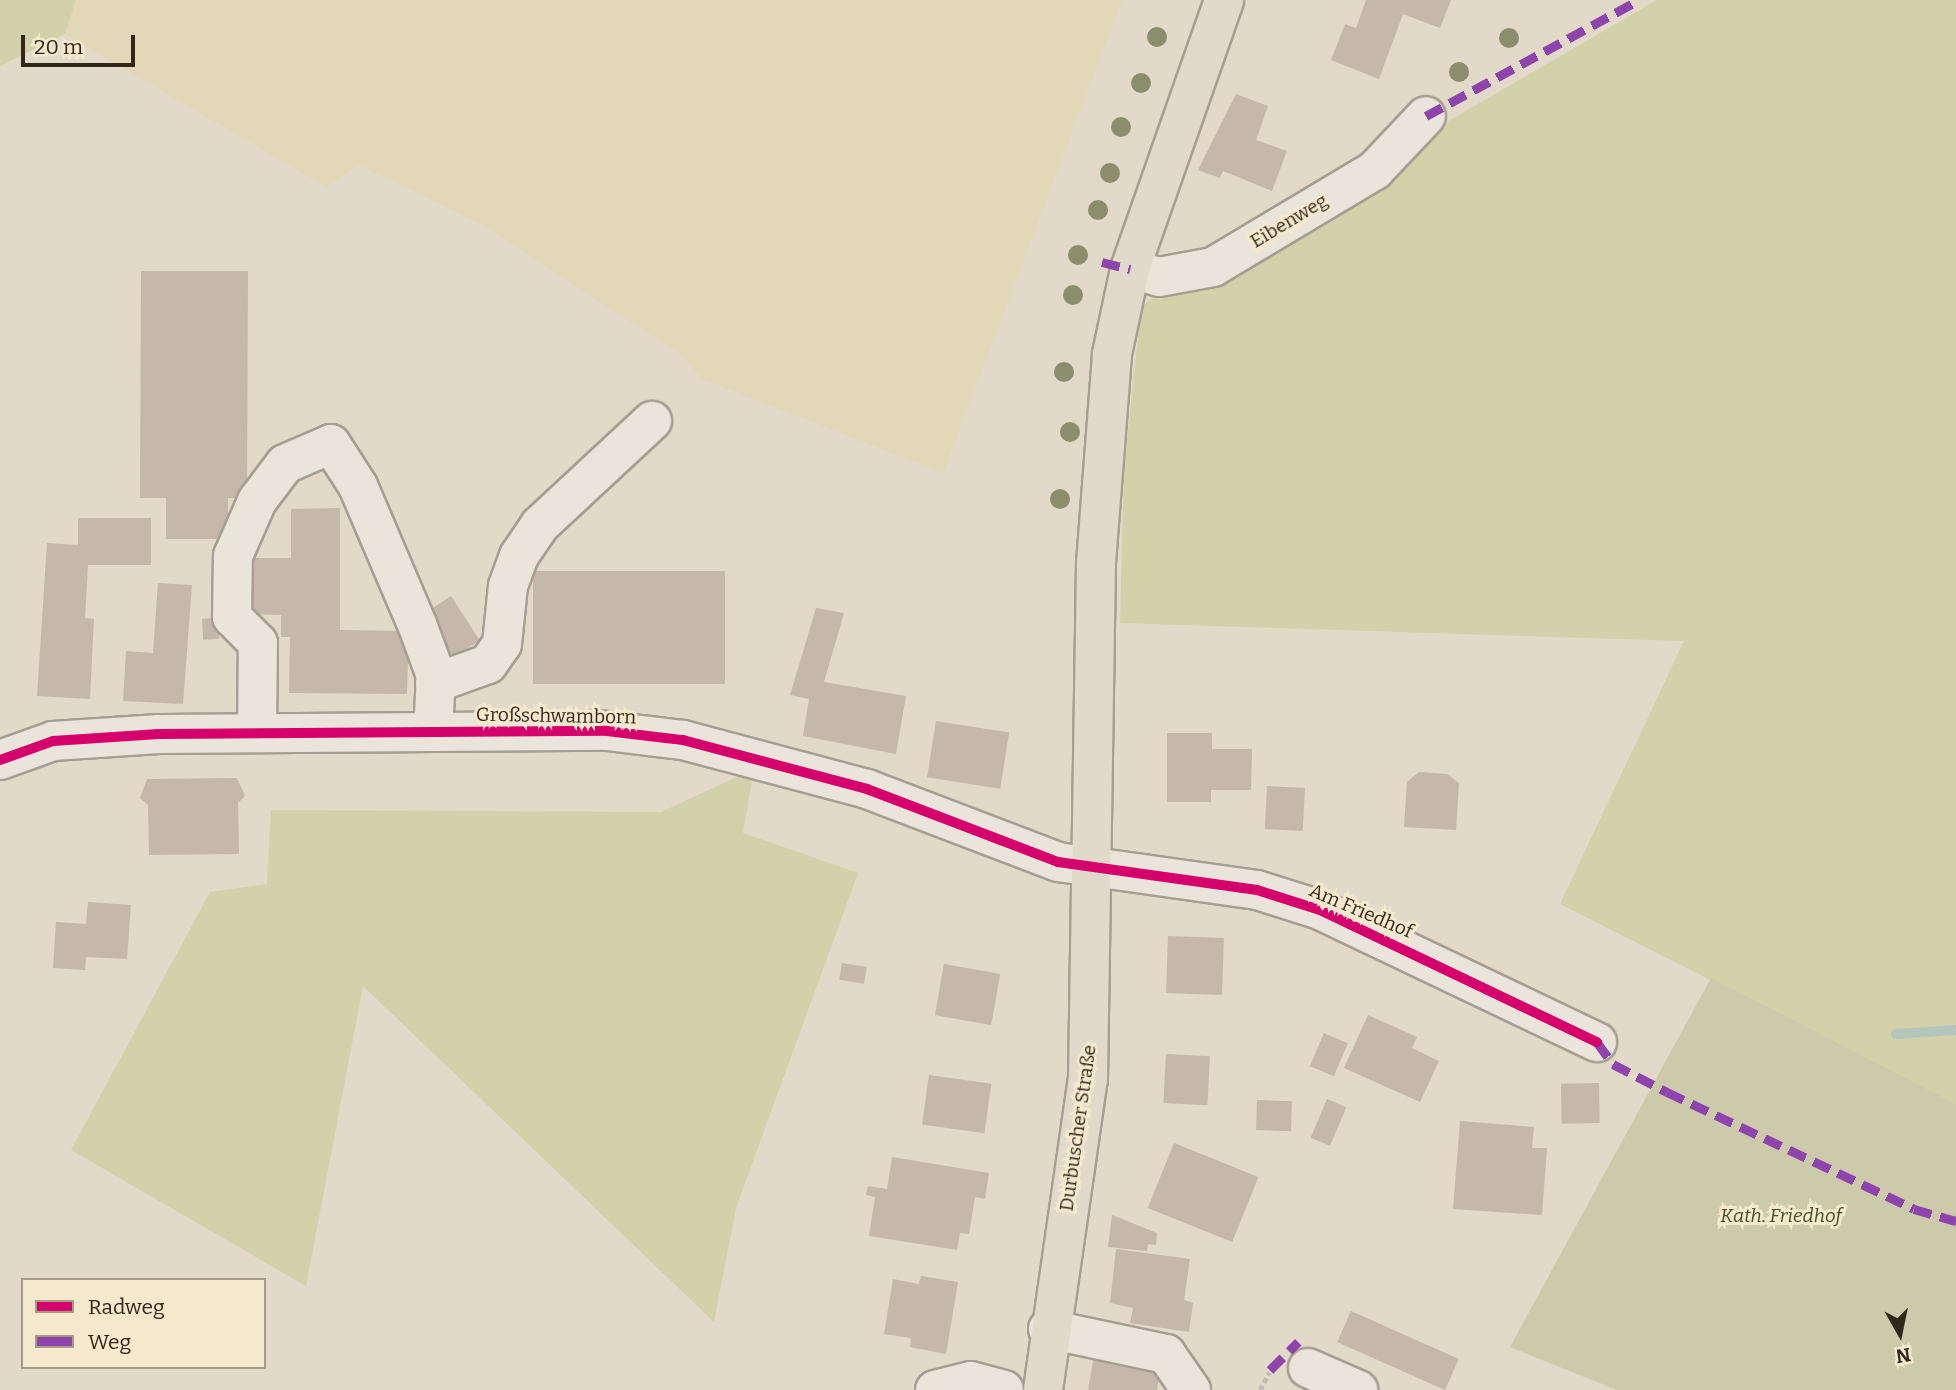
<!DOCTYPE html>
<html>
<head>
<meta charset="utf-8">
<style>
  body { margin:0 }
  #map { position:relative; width:1956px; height:1390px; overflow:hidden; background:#e2d9c8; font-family:Bitter,serif }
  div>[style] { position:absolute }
  .farmland>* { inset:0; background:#e2d8b8 }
  .green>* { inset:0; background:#d2d1aa }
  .cemetery>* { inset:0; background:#cccaaa }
  .stream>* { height:10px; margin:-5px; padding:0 5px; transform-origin:5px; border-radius:5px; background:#b4c6bb }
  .building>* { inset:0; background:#c5b7a9; transform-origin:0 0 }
  .path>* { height:4.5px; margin-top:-2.25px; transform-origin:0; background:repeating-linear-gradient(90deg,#c2bbb2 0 5px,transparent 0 8.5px) }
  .roads { filter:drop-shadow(2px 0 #a69e92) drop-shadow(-2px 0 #a69e92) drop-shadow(0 2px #a69e92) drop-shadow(0 -2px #a69e92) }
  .minor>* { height:38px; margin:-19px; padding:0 19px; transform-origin:19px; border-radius:19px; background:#eae4da }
  .major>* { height:38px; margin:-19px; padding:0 19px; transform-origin:19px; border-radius:19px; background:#e1dacb }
  .quiet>* { height:9px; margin-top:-4.5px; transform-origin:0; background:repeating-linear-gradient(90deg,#8e44ad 0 18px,transparent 0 27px) }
  .cycleway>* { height:10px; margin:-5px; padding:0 5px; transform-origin:5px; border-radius:5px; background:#d6006c }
  .trees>* { width:20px; height:20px; margin:-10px; border-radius:50%; background:#8c8d6d }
  span { translate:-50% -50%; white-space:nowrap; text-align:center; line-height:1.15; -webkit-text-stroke:6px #f4e8cd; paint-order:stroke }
  .street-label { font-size:19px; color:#33261b }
  .park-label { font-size:19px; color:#454f22; font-style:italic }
  .legend { position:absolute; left:21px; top:1278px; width:245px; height:91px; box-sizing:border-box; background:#f4e8cd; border:2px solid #a79a86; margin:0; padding:9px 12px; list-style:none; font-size:21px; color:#33261b }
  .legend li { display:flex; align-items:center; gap:14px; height:35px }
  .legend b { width:35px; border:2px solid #a79a86 }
  .north { position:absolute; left:1865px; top:1299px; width:70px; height:70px; -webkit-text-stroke:5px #f4e8cd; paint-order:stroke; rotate:171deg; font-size:19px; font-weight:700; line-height:28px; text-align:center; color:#33261b }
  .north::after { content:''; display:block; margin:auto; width:24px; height:32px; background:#33261b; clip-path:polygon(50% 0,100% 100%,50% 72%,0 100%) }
  .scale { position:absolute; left:21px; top:35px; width:114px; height:32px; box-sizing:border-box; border:4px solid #33261b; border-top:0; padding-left:9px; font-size:21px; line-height:24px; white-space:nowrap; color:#33261b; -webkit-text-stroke:5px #f4e8cd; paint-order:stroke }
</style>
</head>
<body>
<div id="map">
  <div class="farmland">
    <i style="clip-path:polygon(76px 0,1122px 0,943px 473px,702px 379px,683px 356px,484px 226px,359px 165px,326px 187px,65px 34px)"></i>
  </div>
  <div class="green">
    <i style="clip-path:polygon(0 0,76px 0,65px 34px,0 66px)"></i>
    <i style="clip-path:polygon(1657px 0,1956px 0,1956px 1104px,1560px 904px,1684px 641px,1120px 623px,1124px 469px,1141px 308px,1159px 291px,1217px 283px,1353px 206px,1433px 130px)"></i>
    <i style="clip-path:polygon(754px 769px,743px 833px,858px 873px,736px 1208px,714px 1322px,363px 986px,306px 1286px,71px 1150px,210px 892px,267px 884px,271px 810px,661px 812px)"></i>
  </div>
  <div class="cemetery">
    <i style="clip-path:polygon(1711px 978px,1956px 1104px,1956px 1390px,1617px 1390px,1510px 1347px)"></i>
  </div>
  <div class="stream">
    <i style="left:1896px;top:1034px;width:60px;rotate:-3.8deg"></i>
  </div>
  <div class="building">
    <i style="clip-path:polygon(1366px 0,1451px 0,1440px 28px,1403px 14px,1379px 79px,1331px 60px,1345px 24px,1356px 28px)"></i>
    <i style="clip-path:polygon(1236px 94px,1268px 106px,1256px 140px,1287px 151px,1272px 191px,1223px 171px,1220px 178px,1198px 170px)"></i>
    <i style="clip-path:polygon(141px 271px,248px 271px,247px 498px,228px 498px,228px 539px,166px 539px,166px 498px,140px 498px)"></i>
    <i style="clip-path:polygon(340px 508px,340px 630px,409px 631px,407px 694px,289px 693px,290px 637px,281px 637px,281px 615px,245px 614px,245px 558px,291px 558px,291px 509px)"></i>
    <i style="clip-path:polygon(78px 518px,151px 518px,151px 565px,88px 565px,85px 618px,94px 619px,90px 699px,37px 696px,47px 543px,78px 545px)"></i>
    <i style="left:533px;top:571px;width:192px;height:113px"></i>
    <i style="clip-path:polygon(158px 583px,192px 585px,183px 704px,123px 701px,126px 651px,153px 653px)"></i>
    <i style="left:451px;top:596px;width:53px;height:32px;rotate:57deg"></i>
    <i style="clip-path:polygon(816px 608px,844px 613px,824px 682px,906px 696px,896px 754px,803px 736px,809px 699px,790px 695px)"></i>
    <i style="left:218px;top:618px;width:21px;height:16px;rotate:87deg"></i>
    <i style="left:936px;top:721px;width:74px;height:57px;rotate:9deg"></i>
    <i style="clip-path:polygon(1167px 733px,1212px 733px,1212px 749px,1252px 749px,1251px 790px,1211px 790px,1211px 802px,1167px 802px)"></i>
    <i style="clip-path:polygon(1419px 772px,1447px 774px,1459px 783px,1456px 830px,1404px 827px,1407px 782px)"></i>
    <i style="clip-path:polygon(237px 778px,245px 796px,238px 803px,239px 854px,149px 855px,148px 805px,140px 798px,147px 779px)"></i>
    <i style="left:1267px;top:786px;width:38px;height:43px;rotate:3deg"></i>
    <i style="clip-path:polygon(88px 902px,131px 905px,127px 959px,86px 957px,85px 970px,53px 968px,56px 922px,86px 924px)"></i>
    <i style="left:1168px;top:936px;width:56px;height:57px;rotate:2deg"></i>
    <i style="left:842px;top:963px;width:25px;height:17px;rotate:9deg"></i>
    <i style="left:944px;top:964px;width:57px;height:52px;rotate:10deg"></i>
    <i style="clip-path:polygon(1368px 1015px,1417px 1037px,1412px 1048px,1439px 1061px,1420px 1102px,1344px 1068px)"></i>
    <i style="left:1324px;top:1033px;width:26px;height:36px;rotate:23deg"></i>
    <i style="left:1166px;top:1054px;width:44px;height:49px;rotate:3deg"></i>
    <i style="left:929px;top:1075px;width:63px;height:50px;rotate:8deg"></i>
    <i style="left:1599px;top:1083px;width:40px;height:38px;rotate:89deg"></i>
    <i style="left:1327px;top:1099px;width:21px;height:42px;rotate:23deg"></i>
    <i style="left:1257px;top:1100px;width:35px;height:30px;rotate:2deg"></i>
    <i style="clip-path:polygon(1460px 1121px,1534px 1127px,1532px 1148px,1547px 1148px,1542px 1215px,1453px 1209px)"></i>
    <i style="left:1174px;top:1143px;width:91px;height:70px;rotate:22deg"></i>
    <i style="clip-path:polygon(892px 1157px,989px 1173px,985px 1199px,975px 1197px,969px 1234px,960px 1233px,957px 1250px,869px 1236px,875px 1197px,866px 1195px,868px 1186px,887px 1189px)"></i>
    <i style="clip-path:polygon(1112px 1215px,1157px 1233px,1156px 1245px,1148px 1244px,1147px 1251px,1108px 1247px)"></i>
    <i style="clip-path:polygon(1116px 1249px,1190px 1259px,1184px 1300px,1193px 1303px,1189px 1332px,1130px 1323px,1133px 1308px,1110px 1303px)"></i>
    <i style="clip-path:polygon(921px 1276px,958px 1282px,946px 1354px,910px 1347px,911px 1338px,884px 1334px,893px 1279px,919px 1284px)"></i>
    <i style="left:1351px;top:1311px;width:118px;height:34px;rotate:24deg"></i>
    <i style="clip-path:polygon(1094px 1355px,1161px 1366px,1157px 1390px,1088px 1390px)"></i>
  </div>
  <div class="path">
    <i style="left:1260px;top:1390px;width:20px;rotate:-63deg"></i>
  </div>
  <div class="roads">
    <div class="minor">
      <i style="left:1130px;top:269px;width:30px;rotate:15deg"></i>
      <i style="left:1159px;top:277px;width:55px;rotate:-10.5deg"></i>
      <i style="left:1213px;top:267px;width:189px;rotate:-30.9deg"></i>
      <i style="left:1375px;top:170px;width:74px;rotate:-46.6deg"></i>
      <i style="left:435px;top:683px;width:56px;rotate:-19.7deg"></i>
      <i style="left:488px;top:664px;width:24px;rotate:-55deg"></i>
      <i style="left:502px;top:644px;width:58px;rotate:-84.1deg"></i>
      <i style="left:508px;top:586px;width:32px;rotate:-70deg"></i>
      <i style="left:519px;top:556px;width:37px;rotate:-56deg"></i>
      <i style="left:540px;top:525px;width:153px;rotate:-42.9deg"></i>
      <i style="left:257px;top:733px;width:90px;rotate:-89.4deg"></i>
      <i style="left:258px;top:643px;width:37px;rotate:-135deg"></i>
      <i style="left:232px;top:617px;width:61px;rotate:-89.1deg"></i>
      <i style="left:233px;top:556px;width:60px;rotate:-66.4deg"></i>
      <i style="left:257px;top:501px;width:46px;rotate:-52.9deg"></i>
      <i style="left:285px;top:464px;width:50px;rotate:-23.5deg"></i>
      <i style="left:331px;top:444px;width:50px;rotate:57.3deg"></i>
      <i style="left:358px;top:486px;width:150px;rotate:66.9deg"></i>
      <i style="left:417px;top:624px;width:55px;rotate:69.9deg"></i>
      <i style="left:436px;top:676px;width:56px;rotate:93.1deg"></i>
      <i style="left:0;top:760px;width:56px;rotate:-19.7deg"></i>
      <i style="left:53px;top:741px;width:106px;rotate:-3.8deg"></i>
      <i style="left:159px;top:734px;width:448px;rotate:-0.4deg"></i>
      <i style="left:607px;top:731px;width:77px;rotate:6.8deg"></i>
      <i style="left:683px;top:740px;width:190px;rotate:14.9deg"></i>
      <i style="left:867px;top:789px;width:204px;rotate:20.9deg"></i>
      <i style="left:1058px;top:862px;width:201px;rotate:8deg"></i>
      <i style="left:1257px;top:890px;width:66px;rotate:17.6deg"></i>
      <i style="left:1320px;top:910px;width:307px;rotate:25.5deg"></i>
      <i style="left:1048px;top:1329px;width:121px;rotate:12deg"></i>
      <i style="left:1166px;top:1354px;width:44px;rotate:55.2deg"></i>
      <i style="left:1308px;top:1368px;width:55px;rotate:23.7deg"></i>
      <i style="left:935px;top:1390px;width:37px;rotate:-14deg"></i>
      <i style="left:971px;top:1381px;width:34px;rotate:15deg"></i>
    </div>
    <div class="major">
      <i style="left:1043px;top:1390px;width:314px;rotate:-81.8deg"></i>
      <i style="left:1088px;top:1079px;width:516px;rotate:-89.11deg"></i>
      <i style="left:1096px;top:563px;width:210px;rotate:-85.6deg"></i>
      <i style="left:1112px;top:354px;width:87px;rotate:-78deg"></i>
      <i style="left:1130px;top:269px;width:285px;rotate:-70.7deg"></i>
    </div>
  </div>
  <div class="quiet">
    <i style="left:1426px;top:116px;width:243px;rotate:-28.6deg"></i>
    <i style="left:1102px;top:262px;width:29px;rotate:14deg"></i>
    <i style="left:1597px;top:1042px;width:27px;rotate:54deg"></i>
    <i style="left:1613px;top:1064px;width:61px;rotate:27.4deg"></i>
    <i style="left:1667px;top:1092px;width:273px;rotate:25.3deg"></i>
    <i style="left:1914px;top:1209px;width:44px;rotate:15.9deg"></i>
    <i style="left:1270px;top:1370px;width:40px;rotate:-45deg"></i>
  </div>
  <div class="cycleway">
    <i style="left:0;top:760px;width:56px;rotate:-19.7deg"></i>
    <i style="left:53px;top:741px;width:106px;rotate:-3.8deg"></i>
    <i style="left:159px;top:734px;width:448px;rotate:-0.4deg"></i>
    <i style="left:607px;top:731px;width:77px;rotate:6.8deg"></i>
    <i style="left:683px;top:740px;width:190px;rotate:14.9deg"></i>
    <i style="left:867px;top:789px;width:204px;rotate:20.9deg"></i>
    <i style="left:1058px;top:862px;width:201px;rotate:8deg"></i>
    <i style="left:1257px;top:890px;width:66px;rotate:17.6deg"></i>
    <i style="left:1320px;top:910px;width:307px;rotate:25.5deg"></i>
  </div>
  <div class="trees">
    <i style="left:1157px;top:37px"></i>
    <i style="left:1509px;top:38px"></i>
    <i style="left:1459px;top:72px"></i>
    <i style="left:1141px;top:83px"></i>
    <i style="left:1121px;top:127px"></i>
    <i style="left:1110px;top:173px"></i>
    <i style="left:1098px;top:210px"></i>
    <i style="left:1078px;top:255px"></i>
    <i style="left:1073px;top:295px"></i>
    <i style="left:1064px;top:372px"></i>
    <i style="left:1070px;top:432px"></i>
    <i style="left:1060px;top:499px"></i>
  </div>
  <div class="street-label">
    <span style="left:1289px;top:221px;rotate:-31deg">Eibenweg</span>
    <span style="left:556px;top:716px;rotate:1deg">Großschwamborn</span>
    <span style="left:1361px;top:911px;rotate:23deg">Am Friedhof</span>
    <span style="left:1078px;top:1128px;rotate:-82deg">Durbuscher Straße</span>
  </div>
  <div class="park-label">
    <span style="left:1781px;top:1216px">Kath. Friedhof</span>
  </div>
  <ul class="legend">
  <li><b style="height:9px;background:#d6006c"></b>Radweg</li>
  <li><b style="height:9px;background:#8e44ad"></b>Weg</li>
  </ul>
  <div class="north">N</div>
  <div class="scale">20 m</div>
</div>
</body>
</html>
